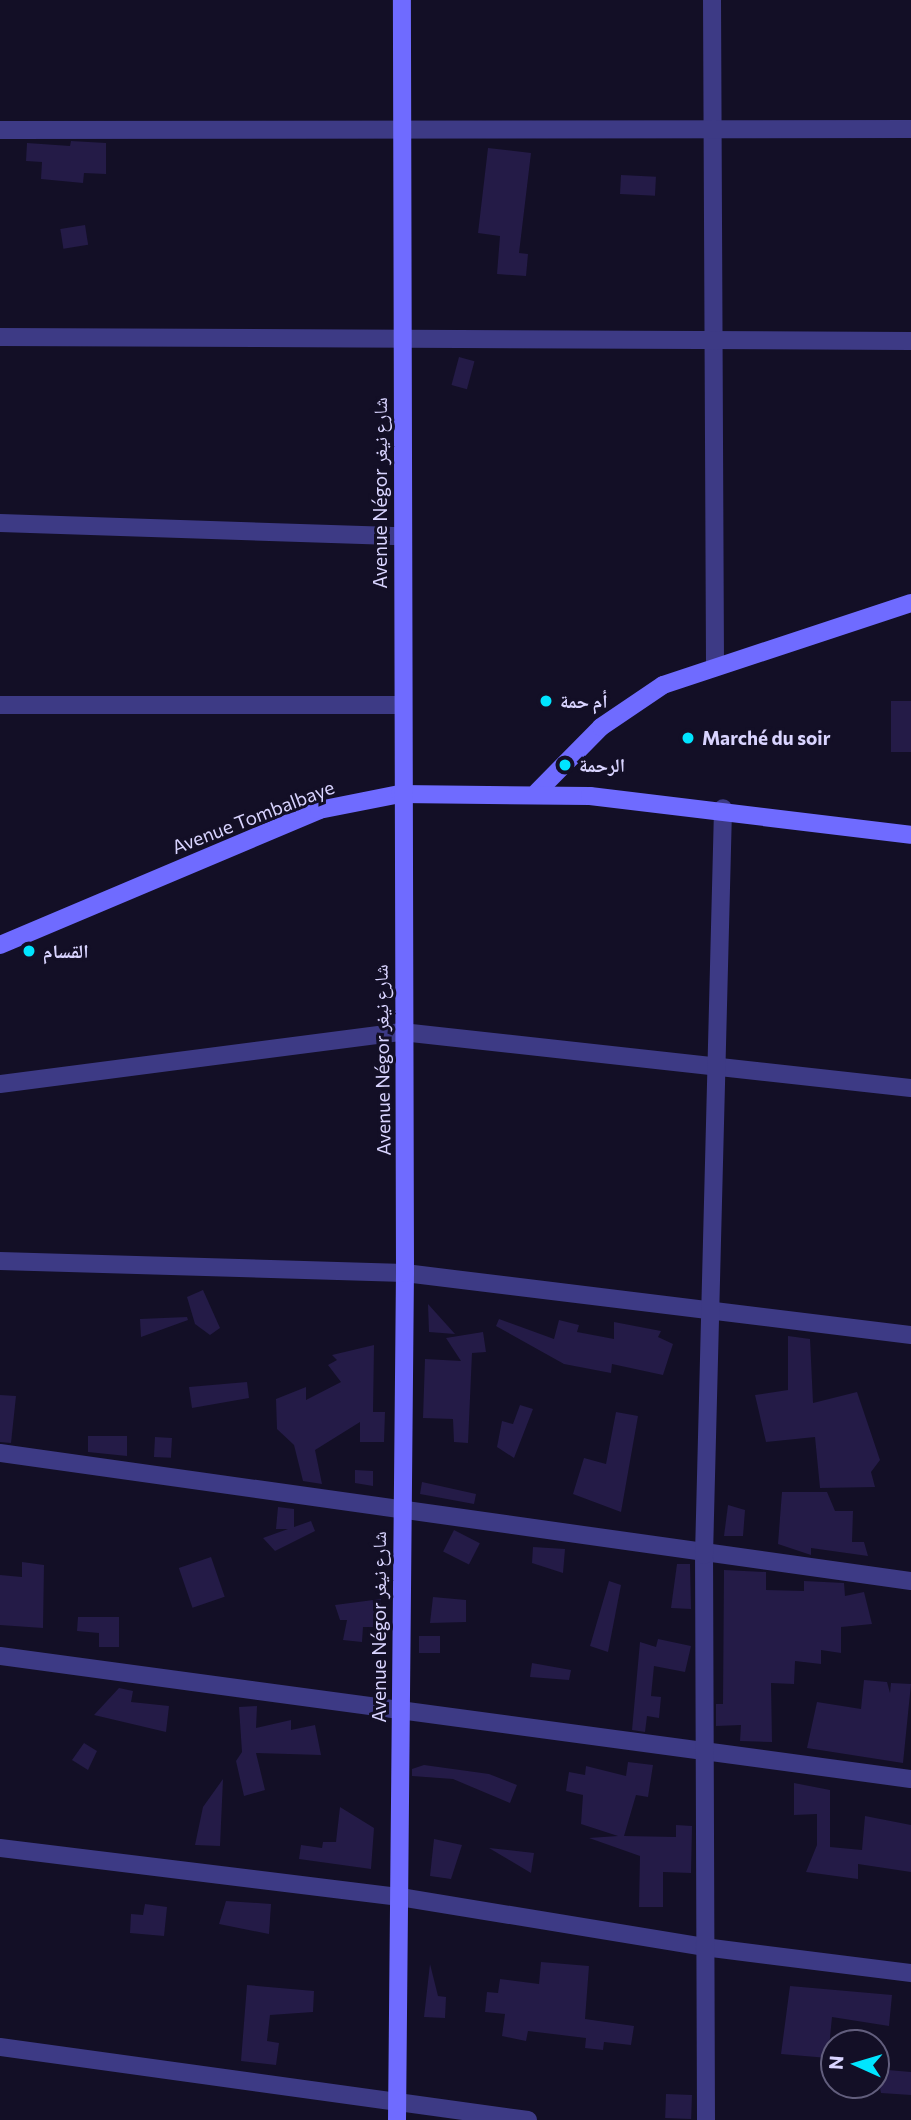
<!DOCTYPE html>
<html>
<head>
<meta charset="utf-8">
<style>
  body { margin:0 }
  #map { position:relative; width:911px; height:2120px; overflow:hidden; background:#130f26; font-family:Commissioner,"Noto Naskh Arabic",sans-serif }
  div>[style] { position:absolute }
  .building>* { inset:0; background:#241b47; transform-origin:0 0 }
  .street>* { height:18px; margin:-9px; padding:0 9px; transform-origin:9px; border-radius:9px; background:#3d3a85 }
  .secondary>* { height:18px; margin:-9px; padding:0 9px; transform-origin:9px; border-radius:9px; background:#6f6bff }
  .dots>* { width:19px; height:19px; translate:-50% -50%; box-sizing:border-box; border:4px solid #130f26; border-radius:50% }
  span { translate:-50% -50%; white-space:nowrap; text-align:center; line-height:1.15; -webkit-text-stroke:6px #130f26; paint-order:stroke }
  .street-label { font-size:19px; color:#d9d4ff }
  .poi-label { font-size:19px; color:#d9d4ff; font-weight:700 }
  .left { translate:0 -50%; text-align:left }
  .north { position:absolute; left:820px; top:2029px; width:70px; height:70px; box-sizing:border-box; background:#130f26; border:2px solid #625e7d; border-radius:50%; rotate:274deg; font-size:19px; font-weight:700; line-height:28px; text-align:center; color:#d9d4ff }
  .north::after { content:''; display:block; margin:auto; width:24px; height:32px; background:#00e5ff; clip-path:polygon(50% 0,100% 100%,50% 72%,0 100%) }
</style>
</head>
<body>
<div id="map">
  <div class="building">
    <i style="clip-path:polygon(71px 141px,106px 143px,106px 174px,84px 173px,83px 183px,41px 179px,42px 162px,26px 161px,27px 143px,70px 146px)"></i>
    <i style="clip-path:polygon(488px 148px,531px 153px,519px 253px,528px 254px,526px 276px,497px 274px,500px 236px,478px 233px)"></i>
    <i style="left:621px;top:175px;width:35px;height:19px;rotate:3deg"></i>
    <i style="left:85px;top:225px;width:20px;height:25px;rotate:81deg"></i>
    <i style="left:459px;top:357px;width:16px;height:29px;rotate:15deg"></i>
    <i style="left:891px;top:701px;width:20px;height:51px"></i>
    <i style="clip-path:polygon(203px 1290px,220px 1328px,210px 1335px,195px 1324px,187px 1297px)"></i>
    <i style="clip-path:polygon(428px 1304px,455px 1334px,429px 1332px)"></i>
    <i style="clip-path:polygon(187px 1317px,188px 1320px,141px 1337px,140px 1319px)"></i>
    <i style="clip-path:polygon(499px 1319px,554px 1339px,559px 1320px,579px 1325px,577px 1332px,614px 1339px,614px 1322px,661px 1331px,658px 1337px,673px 1344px,663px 1375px,612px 1364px,611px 1373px,564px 1364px,496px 1326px)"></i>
    <i style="clip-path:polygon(483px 1332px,486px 1352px,472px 1353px,468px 1443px,454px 1442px,453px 1419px,423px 1418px,425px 1359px,461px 1361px,446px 1338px)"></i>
    <i style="clip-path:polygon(788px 1336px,810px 1339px,813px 1403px,857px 1392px,880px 1460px,871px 1472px,875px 1487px,820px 1488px,815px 1437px,766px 1442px,755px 1395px,788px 1390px)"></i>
    <i style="clip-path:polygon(374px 1345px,373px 1412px,385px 1412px,384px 1442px,360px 1442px,360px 1422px,315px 1450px,322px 1484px,303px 1481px,294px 1445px,277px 1429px,276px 1399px,306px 1387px,306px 1400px,341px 1382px,328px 1365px,337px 1360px,332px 1355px)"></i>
    <i style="clip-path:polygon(247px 1382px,249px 1398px,192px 1408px,189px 1387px)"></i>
    <i style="clip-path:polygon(0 1395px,16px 1396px,11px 1443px,0 1442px)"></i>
    <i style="clip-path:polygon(520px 1405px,533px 1409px,514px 1458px,497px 1447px,502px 1421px,513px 1424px)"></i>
    <i style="clip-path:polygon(616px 1412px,638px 1416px,621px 1512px,573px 1494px,584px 1458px,606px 1464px)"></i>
    <i style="clip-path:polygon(88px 1436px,127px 1436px,127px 1456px,88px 1452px)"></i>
    <i style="left:155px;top:1437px;width:17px;height:20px;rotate:3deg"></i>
    <i style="clip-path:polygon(355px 1470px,373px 1471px,373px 1486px,355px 1483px)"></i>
    <i style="clip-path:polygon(422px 1482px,476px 1494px,474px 1504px,420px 1494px)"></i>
    <i style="clip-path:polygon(782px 1492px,827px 1492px,835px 1511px,853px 1511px,852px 1542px,864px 1542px,868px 1556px,811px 1548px,811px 1555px,778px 1544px)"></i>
    <i style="clip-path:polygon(728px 1505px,745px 1510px,743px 1536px,724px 1536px)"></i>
    <i style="clip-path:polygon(278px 1507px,294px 1509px,294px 1527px,311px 1521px,315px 1531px,275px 1551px,263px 1538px,288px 1529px,276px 1529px)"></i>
    <i style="left:454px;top:1530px;width:29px;height:24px;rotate:27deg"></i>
    <i style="clip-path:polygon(533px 1547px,565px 1549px,563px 1573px,532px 1563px)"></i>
    <i style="left:211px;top:1557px;width:42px;height:34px;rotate:71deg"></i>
    <i style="clip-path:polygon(22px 1562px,44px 1565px,43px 1628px,0 1625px,0 1575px,22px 1577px)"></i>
    <i style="clip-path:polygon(677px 1564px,690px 1564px,691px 1609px,671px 1608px)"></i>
    <i style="clip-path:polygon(724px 1570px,766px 1572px,766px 1590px,804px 1591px,804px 1581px,844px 1583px,845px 1596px,864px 1592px,872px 1624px,841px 1627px,841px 1653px,821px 1650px,821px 1664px,795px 1661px,794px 1684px,771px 1683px,772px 1742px,740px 1741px,741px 1725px,716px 1726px,716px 1704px,723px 1704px)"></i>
    <i style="clip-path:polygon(609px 1581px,621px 1585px,608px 1652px,590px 1646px)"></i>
    <i style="clip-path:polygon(433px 1597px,466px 1600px,466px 1622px,430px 1623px)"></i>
    <i style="clip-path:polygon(381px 1599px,381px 1627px,363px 1627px,362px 1642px,343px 1640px,347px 1620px,340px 1620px,335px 1605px)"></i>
    <i style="clip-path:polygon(78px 1617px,119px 1617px,119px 1647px,99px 1647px,99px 1633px,77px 1631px)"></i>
    <i style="left:419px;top:1636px;width:21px;height:17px"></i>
    <i style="clip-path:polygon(658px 1639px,691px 1646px,685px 1672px,654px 1666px,651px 1696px,661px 1697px,659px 1718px,647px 1716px,645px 1732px,632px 1730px,640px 1642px,656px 1647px)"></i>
    <i style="clip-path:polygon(532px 1663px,571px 1670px,569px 1680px,530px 1677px)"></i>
    <i style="clip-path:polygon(864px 1680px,887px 1682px,890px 1693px,891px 1683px,911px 1684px,903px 1763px,807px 1748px,817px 1702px,861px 1709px)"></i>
    <i style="clip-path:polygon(119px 1688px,133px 1691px,131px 1702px,169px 1706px,166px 1732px,94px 1715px)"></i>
    <i style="clip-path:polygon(257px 1706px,256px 1728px,291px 1720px,291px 1730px,315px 1725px,321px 1755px,256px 1753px,265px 1790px,244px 1796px,236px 1761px,242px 1752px,239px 1707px)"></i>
    <i style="clip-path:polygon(84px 1743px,97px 1751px,88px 1770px,72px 1760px)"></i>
    <i style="clip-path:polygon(628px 1762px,653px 1765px,648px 1797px,636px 1795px,624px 1836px,676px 1837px,676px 1825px,692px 1826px,691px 1873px,663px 1872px,663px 1907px,639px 1907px,640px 1856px,589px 1838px,618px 1836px,581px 1824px,583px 1795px,566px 1791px,569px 1772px,585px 1775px,586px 1766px,626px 1776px)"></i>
    <i style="clip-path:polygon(424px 1765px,489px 1774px,517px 1785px,510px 1803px,453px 1779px,412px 1776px,412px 1769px)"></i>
    <i style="clip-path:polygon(223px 1779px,220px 1846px,195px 1845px,203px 1807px)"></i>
    <i style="clip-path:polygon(794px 1783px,830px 1790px,830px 1847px,862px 1850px,865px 1816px,911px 1825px,911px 1872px,858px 1864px,858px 1879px,806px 1872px,817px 1845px,817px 1814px,794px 1815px)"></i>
    <i style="clip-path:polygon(340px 1807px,374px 1828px,371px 1869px,299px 1859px,301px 1845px,322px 1848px,323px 1842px,336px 1842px)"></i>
    <i style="clip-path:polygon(434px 1839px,462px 1845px,451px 1879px,430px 1876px)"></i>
    <i style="clip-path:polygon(489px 1848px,534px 1853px,531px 1873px)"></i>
    <i style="clip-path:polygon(226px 1901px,271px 1904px,269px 1934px,219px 1924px)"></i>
    <i style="clip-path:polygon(145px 1904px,167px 1907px,164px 1936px,130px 1933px,131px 1914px,143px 1915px)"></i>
    <i style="clip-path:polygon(541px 1962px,589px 1966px,585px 2019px,634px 2026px,631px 2045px,604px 2042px,603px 2050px,585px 2048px,586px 2038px,528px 2031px,526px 2041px,502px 2036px,505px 2014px,485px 2012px,487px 1992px,498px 1993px,500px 1979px,539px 1984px)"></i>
    <i style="clip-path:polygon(430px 1964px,438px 1996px,446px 1997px,445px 2018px,424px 2017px)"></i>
    <i style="clip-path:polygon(247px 1985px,314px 1991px,313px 2012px,270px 2015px,267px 2041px,279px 2043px,276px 2065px,241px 2061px)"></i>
    <i style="clip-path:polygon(790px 1986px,892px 1995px,889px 2026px,832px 2017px,828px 2058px,781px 2054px)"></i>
    <i style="clip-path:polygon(876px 2069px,911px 2072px,911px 2095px,881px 2093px)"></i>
    <i style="left:666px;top:2094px;width:26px;height:24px;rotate:2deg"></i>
  </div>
  <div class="street">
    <i style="left:712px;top:0;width:666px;rotate:89.74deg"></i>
    <i style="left:0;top:130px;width:911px;rotate:-0.06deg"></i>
    <i style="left:0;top:337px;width:911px;rotate:0.25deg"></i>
    <i style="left:0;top:523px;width:401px;rotate:1.9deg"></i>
    <i style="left:0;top:705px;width:401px"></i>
    <i style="left:0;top:1084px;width:405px;rotate:-7.4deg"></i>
    <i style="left:402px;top:1032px;width:512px;rotate:6.28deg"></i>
    <i style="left:0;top:1261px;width:405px;rotate:1.7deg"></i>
    <i style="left:405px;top:1273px;width:510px;rotate:6.99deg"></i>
    <i style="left:0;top:1453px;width:920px;rotate:8deg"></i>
    <i style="left:0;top:1656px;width:919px;rotate:7.69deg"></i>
    <i style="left:0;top:1848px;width:403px;rotate:7deg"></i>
    <i style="left:400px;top:1897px;width:308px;rotate:9.3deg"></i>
    <i style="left:704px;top:1947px;width:209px;rotate:7.2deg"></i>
    <i style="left:0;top:2047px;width:533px;rotate:7.87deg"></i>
    <i style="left:706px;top:2120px;width:565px;rotate:-90.2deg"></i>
    <i style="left:704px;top:1555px;width:747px;rotate:-88.54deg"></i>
  </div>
  <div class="secondary">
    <i style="left:537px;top:792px;width:91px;rotate:-45.4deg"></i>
    <i style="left:601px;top:727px;width:75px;rotate:-34.1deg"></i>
    <i style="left:663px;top:685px;width:261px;rotate:-18.3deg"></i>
    <i style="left:0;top:945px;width:346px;rotate:-22.9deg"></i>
    <i style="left:319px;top:810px;width:83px;rotate:-11.2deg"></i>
    <i style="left:400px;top:794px;width:190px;rotate:0.6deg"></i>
    <i style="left:590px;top:796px;width:323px;rotate:6.9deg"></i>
    <i style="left:397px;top:2120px;width:847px;rotate:-89.46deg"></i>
    <i style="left:405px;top:1273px;width:1273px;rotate:-90.14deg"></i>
  </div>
  <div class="dots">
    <i style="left:546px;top:701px;background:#00e5ff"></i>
    <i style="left:688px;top:738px;background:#00e5ff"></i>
    <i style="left:565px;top:765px;background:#00e5ff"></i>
    <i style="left:29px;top:951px;background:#00e5ff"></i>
  </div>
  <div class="street-label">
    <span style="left:380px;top:493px;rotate:-90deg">Avenue Négor شارع نيغر</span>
    <span style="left:253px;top:817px;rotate:-21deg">Avenue Tombalbaye</span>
    <span style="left:382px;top:1060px;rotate:-91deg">Avenue Négor شارع نيغر</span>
    <span style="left:379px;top:1627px;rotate:-90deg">Avenue Négor شارع نيغر</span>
  </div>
  <div class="poi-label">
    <span class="left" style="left:560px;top:701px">أم حمة</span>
    <span class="left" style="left:702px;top:738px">Marché du soir</span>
    <span class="left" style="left:579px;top:765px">الرحمة</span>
    <span class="left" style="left:43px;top:951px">القسام</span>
  </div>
  <div class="north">N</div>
</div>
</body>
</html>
